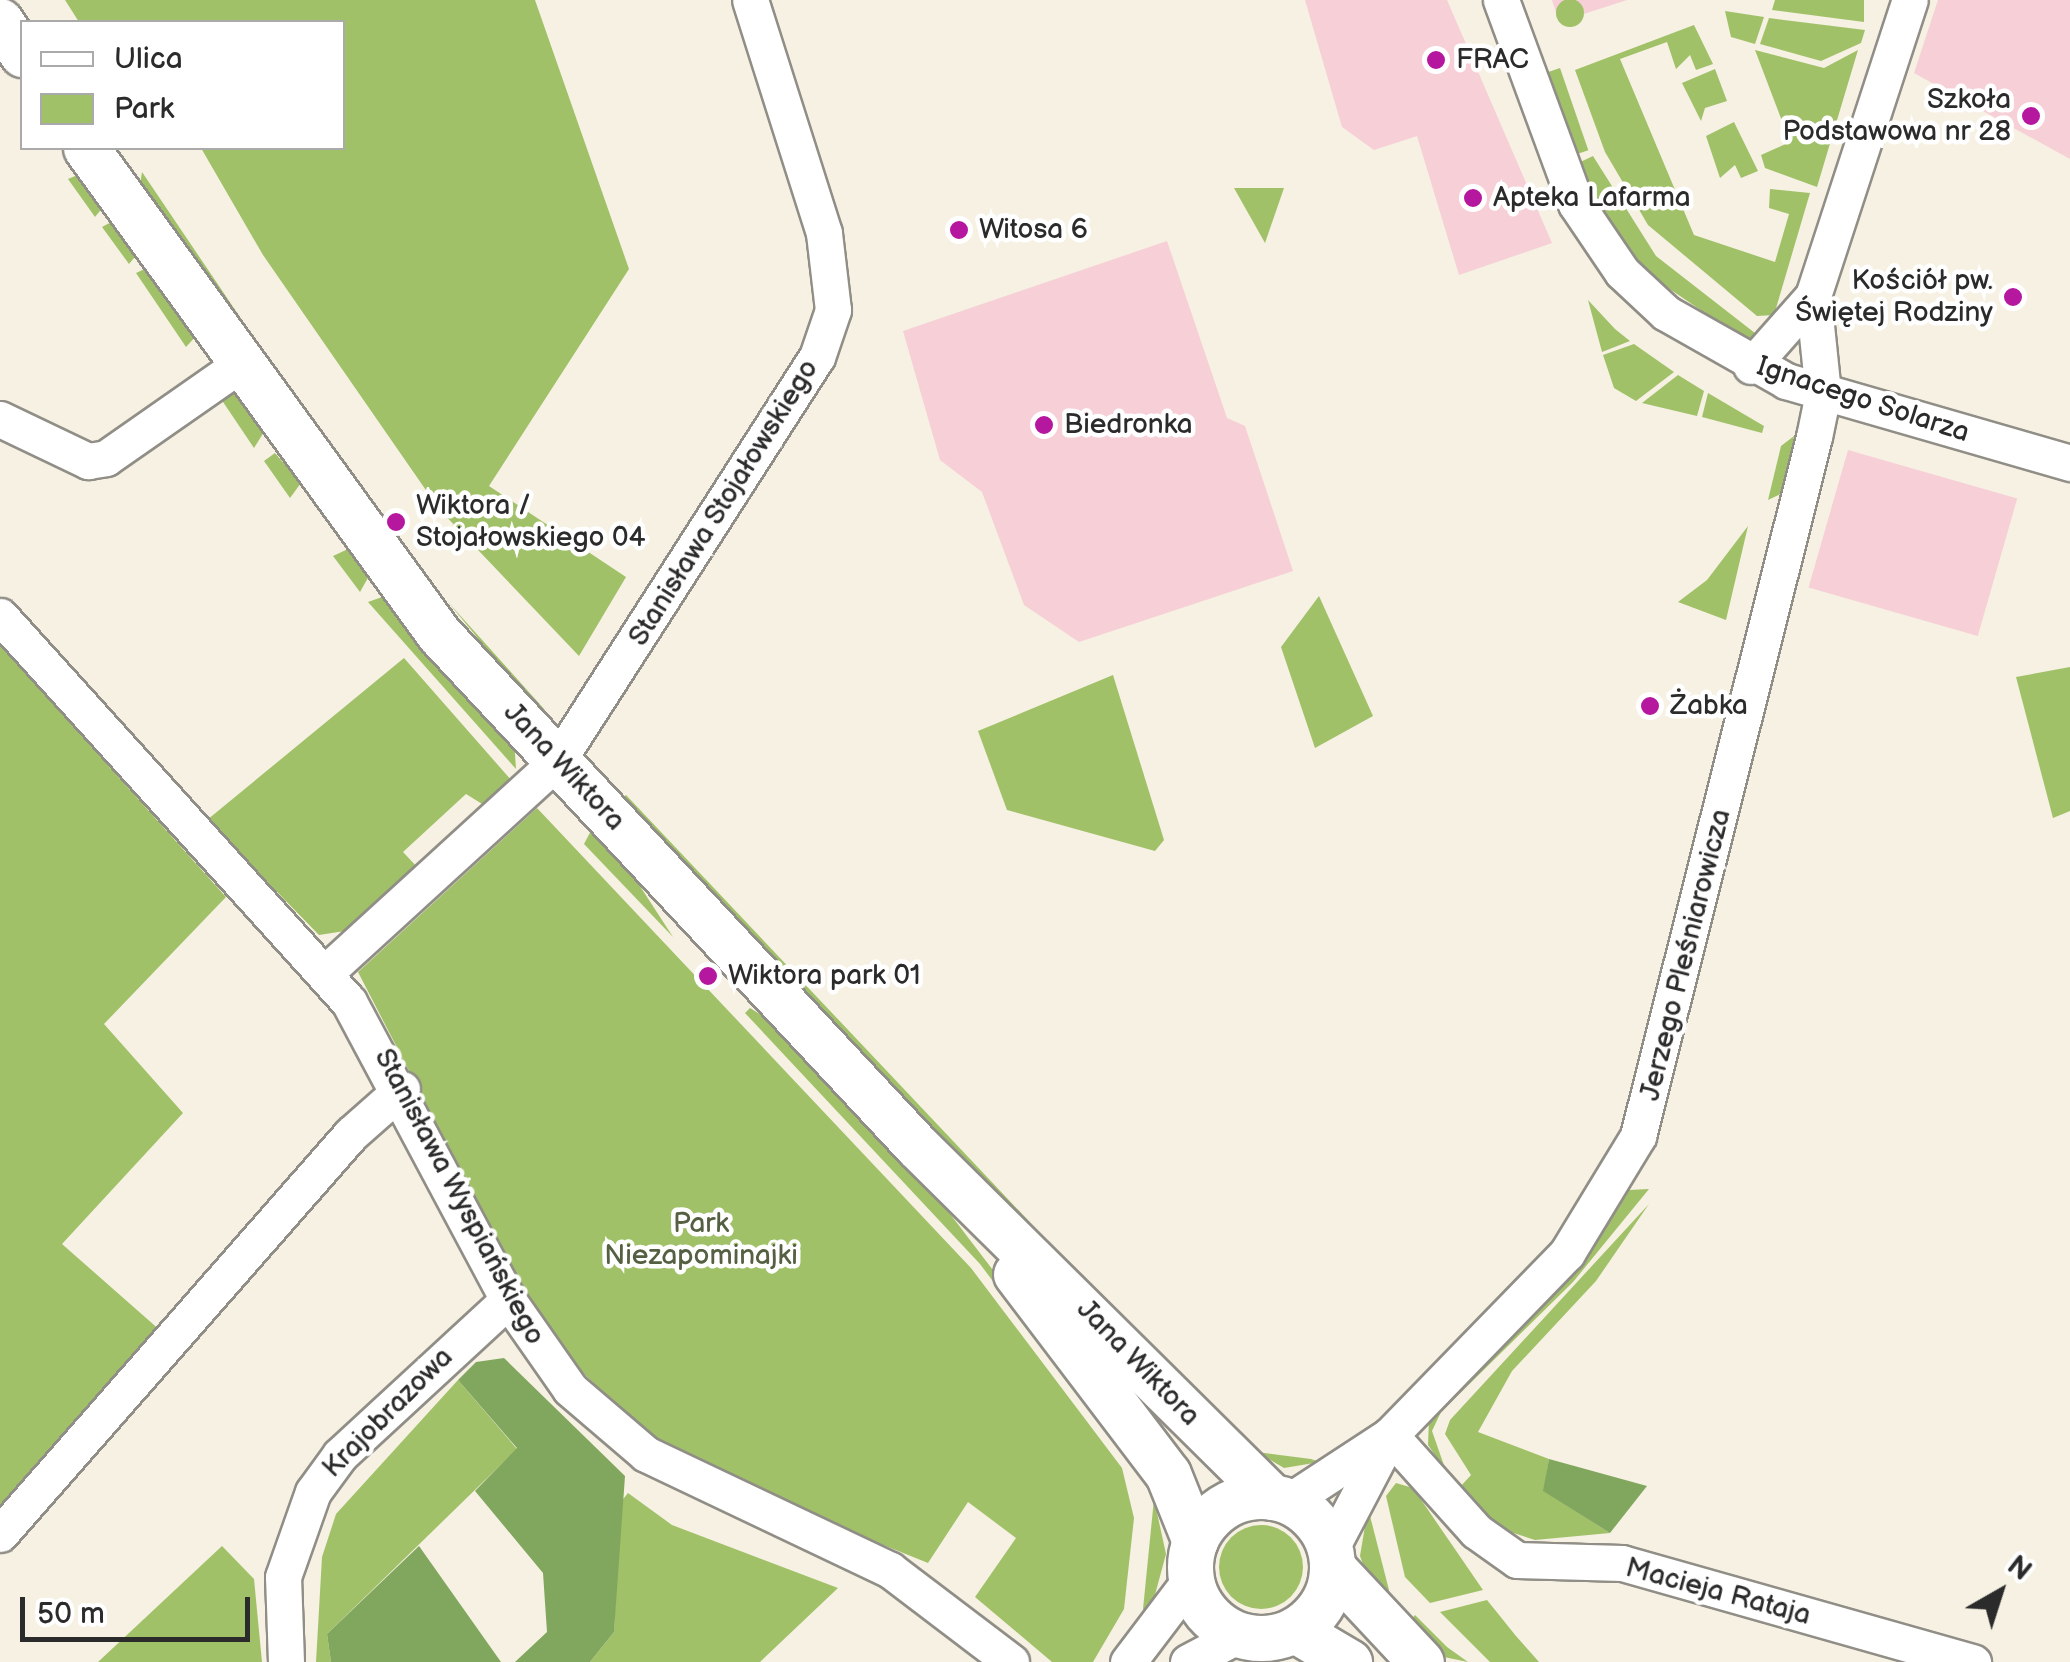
<!DOCTYPE html>
<html>
<head>
<meta charset="utf-8">
<style>
  body { margin:0 }
  #map { position:relative; width:2070px; height:1662px; overflow:hidden; background:#f6f1e2; font-family:"Balsamiq Sans",sans-serif }
  div>[style] { position:absolute }
  .built>* { inset:0; background:#f6cfd7; transform-origin:0 0 }
  .green>* { inset:0; background:#a1c169; transform-origin:0 0 }
  .round { border-radius:50% }
  .forest>* { inset:0; background:#80a75d }
  .roads { filter:drop-shadow(2px 0 #908e86) drop-shadow(-2px 0 #908e86) drop-shadow(0 2px #908e86) drop-shadow(0 -2px #908e86) }
  .minor>* { height:35px; margin:-17.5px; padding:0 17.5px; transform-origin:17.5px; border-radius:17.5px; background:#fff }
  .tertiary>* { height:45px; margin:-22.5px; padding:0 22.5px; transform-origin:22.5px; border-radius:22.5px; background:#fff }
  .tertiary>.ring { margin:-22.5px; padding:0; box-sizing:content-box; background:none; border:45px solid #fff; border-radius:50% }
  .dots>* { width:28px; height:28px; translate:-50% -50%; box-sizing:border-box; border:5px solid #fff; border-radius:50% }
  span { translate:-50% -50%; white-space:nowrap; text-align:center; line-height:1.15; -webkit-text-stroke:9px #fff; paint-order:stroke }
  .poi-label { font-size:28px; color:#2b2b2b }
  .left { translate:0 -50%; text-align:left }
  .right { translate:-100% -50%; text-align:right }
  .street-label { font-size:28px; color:#2b2b2b }
  .park-label { font-size:28px; color:#546041 }
  .legend { position:absolute; left:20px; top:20px; width:325px; height:130px; box-sizing:border-box; background:#fff; border:2px solid #aaa; margin:0; padding:12px 18px; list-style:none; font-size:30px; color:#2b2b2b }
  .legend li { display:flex; align-items:center; gap:20px; height:50px }
  .legend b { width:50px; border:2px solid #aaa }
  .north { position:absolute; left:1950px; top:1542px; width:100px; height:100px; -webkit-text-stroke:8px #fff; paint-order:stroke; rotate:39deg; font-size:28px; font-weight:700; line-height:40px; text-align:center; color:#2b2b2b }
  .north::after { content:''; display:block; margin:auto; width:35px; height:45px; background:#2b2b2b; clip-path:polygon(50% 0,100% 100%,50% 72%,0 100%) }
  .scale { position:absolute; left:20px; top:1597px; width:230px; height:45px; box-sizing:border-box; border:5px solid #2b2b2b; border-top:0; padding-left:12px; font-size:30px; line-height:35px; white-space:nowrap; color:#2b2b2b; -webkit-text-stroke:8px #fff; paint-order:stroke }
</style>
</head>
<body>
<div id="map">
  <div class="built">
    <i style="clip-path:polygon(1305px 0,1447px 0,1552px 243px,1459px 275px,1417px 136px,1374px 150px,1342px 127px)"></i>
    <i style="clip-path:polygon(1552px 0,1627px 0,1559px 22px)"></i>
    <i style="clip-path:polygon(1938px 0,2070px 0,2070px 159px,1914px 73px)"></i>
    <i style="clip-path:polygon(1167px 241px,1227px 418px,1245px 426px,1293px 571px,1079px 642px,1024px 605px,982px 492px,940px 460px,903px 331px)"></i>
    <i style="left:1848px;top:450px;width:176px;height:143px;rotate:16deg"></i>
  </div>
  <div class="green">
    <i class="round" style="left:1556px;top:-1px;width:28px;height:28px"></i>
    <i style="clip-path:polygon(65px 0,535px 0,629px 269px,489px 486px,626px 577px,579px 656px,439px 509px,263px 255px,201px 148px,342px 148px,342px 22px,79px 22px)"></i>
    <i style="clip-path:polygon(1775px 0,1864px 0,1864px 22px,1772px 10px)"></i>
    <i style="clip-path:polygon(1725px 11px,1764px 17px,1755px 44px,1731px 37px)"></i>
    <i style="clip-path:polygon(1769px 18px,1865px 30px,1861px 43px,1821px 61px,1760px 44px)"></i>
    <i style="clip-path:polygon(1694px 25px,1713px 64px,1696px 70px,1690px 55px,1676px 69px,1667px 42px,1620px 59px,1694px 235px,1775px 262px,1789px 214px,1769px 208px,1770px 189px,1810px 193px,1774px 315px,1757px 316px,1648px 225px,1605px 152px,1575px 70px)"></i>
    <i style="clip-path:polygon(1755px 50px,1824px 68px,1858px 50px,1817px 187px,1765px 168px,1761px 155px,1790px 142px)"></i>
    <i style="left:1560px;top:68px;width:87px;height:21px;rotate:71deg"></i>
    <i style="clip-path:polygon(1715px 69px,1727px 101px,1705px 108px,1701px 121px,1682px 83px)"></i>
    <i style="clip-path:polygon(1734px 122px,1758px 171px,1741px 178px,1735px 165px,1720px 178px,1706px 136px)"></i>
    <i style="clip-path:polygon(1593px 156px,1656px 256px,1760px 337px,1748px 342px,1643px 271px,1574px 165px)"></i>
    <i style="clip-path:polygon(142px 172px,294px 397px,140px 185px)"></i>
    <i style="clip-path:polygon(80px 174px,104px 206px,95px 217px,68px 179px)"></i>
    <i style="clip-path:polygon(1234px 188px,1284px 188px,1265px 243px)"></i>
    <i style="clip-path:polygon(115px 220px,139px 252px,129px 264px,102px 227px)"></i>
    <i style="clip-path:polygon(149px 267px,197px 335px,186px 347px,136px 273px)"></i>
    <i style="clip-path:polygon(1588px 300px,1615px 329px,1630px 341px,1602px 352px)"></i>
    <i style="clip-path:polygon(1634px 344px,1674px 372px,1636px 401px,1614px 388px,1603px 355px)"></i>
    <i style="clip-path:polygon(1678px 375px,1704px 391px,1697px 416px,1642px 403px)"></i>
    <i style="clip-path:polygon(234px 388px,264px 432px,254px 448px,217px 393px)"></i>
    <i style="clip-path:polygon(1708px 393px,1764px 426px,1762px 433px,1702px 417px)"></i>
    <i style="clip-path:polygon(1794px 436px,1787px 491px,1768px 500px,1781px 446px)"></i>
    <i style="clip-path:polygon(275px 453px,301px 483px,290px 498px,264px 461px)"></i>
    <i style="clip-path:polygon(1748px 526px,1726px 620px,1678px 602px,1707px 580px)"></i>
    <i style="clip-path:polygon(348px 549px,369px 576px,360px 592px,333px 556px)"></i>
    <i style="clip-path:polygon(385px 596px,514px 739px,516px 769px,368px 602px)"></i>
    <i style="clip-path:polygon(1319px 596px,1373px 716px,1315px 748px,1281px 647px)"></i>
    <i style="clip-path:polygon(448px 602px,545px 710px,532px 704px)"></i>
    <i style="clip-path:polygon(0 645px,226px 897px,104px 1024px,183px 1113px,62px 1244px,162px 1332px,0 1515px)"></i>
    <i style="clip-path:polygon(404px 658px,512px 781px,487px 807px,466px 794px,403px 852px,419px 869px,351px 930px,319px 935px,207px 820px)"></i>
    <i style="clip-path:polygon(2070px 667px,2070px 811px,2053px 818px,2016px 677px)"></i>
    <i style="clip-path:polygon(1113px 675px,1164px 840px,1155px 851px,1007px 810px,978px 731px)"></i>
    <i style="clip-path:polygon(626px 795px,1213px 1416px,1209px 1420px,619px 801px)"></i>
    <i style="clip-path:polygon(537px 808px,971px 1268px,1122px 1468px,1134px 1518px,1124px 1609px,1093px 1662px,1052px 1662px,975px 1597px,1016px 1538px,968px 1502px,928px 1563px,730px 1483px,644px 1433px,560px 1350px,528px 1301px,358px 972px)"></i>
    <i style="clip-path:polygon(593px 827px,623px 860px,673px 937px,584px 844px)"></i>
    <i style="clip-path:polygon(750px 1008px,782px 1028px,899px 1147px,1144px 1468px,1131px 1465px,980px 1264px,745px 1013px)"></i>
    <i style="clip-path:polygon(1649px 1189px,1573px 1282px,1441px 1412px,1432px 1431px,1446px 1471px,1428px 1445px,1429px 1419px,1629px 1190px)"></i>
    <i style="clip-path:polygon(1649px 1204px,1596px 1281px,1512px 1371px,1478px 1432px,1549px 1459px,1544px 1491px,1610px 1533px,1535px 1540px,1492px 1526px,1460px 1487px,1471px 1475px,1445px 1434px,1450px 1420px)"></i>
    <i style="clip-path:polygon(458px 1380px,517px 1449px,327px 1634px,331px 1662px,316px 1662px,322px 1557px,336px 1514px)"></i>
    <i style="clip-path:polygon(1257px 1452px,1311px 1459px,1320px 1462px,1284px 1468px)"></i>
    <i style="clip-path:polygon(1396px 1483px,1413px 1488px,1483px 1590px,1430px 1603px,1405px 1577px,1386px 1496px)"></i>
    <i style="clip-path:polygon(628px 1493px,672px 1525px,838px 1588px,760px 1662px,590px 1662px,614px 1632px,620px 1503px)"></i>
    <i style="clip-path:polygon(1154px 1499px,1166px 1554px,1149px 1617px,1143px 1609px)"></i>
    <i style="clip-path:polygon(1368px 1508px,1389px 1590px,1387px 1596px,1370px 1584px,1360px 1556px)"></i>
    <i class="round" style="left:1219px;top:1525px;width:84px;height:84px"></i>
    <i style="clip-path:polygon(222px 1546px,254px 1579px,262px 1662px,98px 1662px)"></i>
    <i style="clip-path:polygon(1487px 1600px,1516px 1636px,1539px 1662px,1490px 1662px,1440px 1612px)"></i>
    <i style="clip-path:polygon(1415px 1615px,1447px 1647px,1468px 1662px,1439px 1656px,1406px 1625px)"></i>
  </div>
  <div class="forest">
    <i style="clip-path:polygon(504px 1358px,625px 1476px,614px 1632px,590px 1662px,515px 1662px,547px 1632px,543px 1573px,475px 1491px,517px 1448px,458px 1380px,476px 1362px)"></i>
    <i style="clip-path:polygon(1549px 1459px,1647px 1486px,1610px 1533px,1543px 1491px)"></i>
    <i style="clip-path:polygon(419px 1546px,501px 1662px,331px 1662px,327px 1634px)"></i>
  </div>
  <div class="roads">
    <div class="minor">
      <i style="left:1501px;top:0;width:217px;rotate:69.8deg"></i>
      <i style="left:1576px;top:204px;width:82px;rotate:55.9deg"></i>
      <i style="left:1622px;top:272px;width:60px;rotate:43deg"></i>
      <i style="left:1666px;top:313px;width:138px;rotate:29.5deg"></i>
      <i style="left:1786px;top:381px;width:296px;rotate:16.1deg"></i>
      <i style="left:1751px;top:366px;width:94px;rotate:-48.5deg"></i>
      <i style="left:1813px;top:296px;width:311px;rotate:-71.9deg"></i>
      <i style="left:0;top:419px;width:98px;rotate:25.5deg"></i>
      <i style="left:88px;top:461px;width:18px;rotate:-9deg"></i>
      <i style="left:106px;top:458px;width:161px;rotate:-34.9deg"></i>
      <i style="left:0;top:616px;width:520px;rotate:47.88deg"></i>
      <i style="left:349px;top:1002px;width:338px;rotate:61.9deg"></i>
      <i style="left:508px;top:1300px;width:108px;rotate:55.1deg"></i>
      <i style="left:570px;top:1389px;width:100px;rotate:40.5deg"></i>
      <i style="left:646px;top:1454px;width:270px;rotate:25.4deg"></i>
      <i style="left:890px;top:1570px;width:152px;rotate:37.2deg"></i>
      <i style="left:325px;top:973px;width:316px;rotate:-42.4deg"></i>
      <i style="left:558px;top:760px;width:479px;rotate:-57.3deg"></i>
      <i style="left:817px;top:357px;width:50px;rotate:-71.2deg"></i>
      <i style="left:833px;top:310px;width:78px;rotate:-96.7deg"></i>
      <i style="left:824px;top:233px;width:244px;rotate:-107.6deg"></i>
      <i style="left:1390px;top:1435px;width:129px;rotate:48.1deg"></i>
      <i style="left:1476px;top:1531px;width:50px;rotate:35.3deg"></i>
      <i style="left:1517px;top:1560px;width:105px;rotate:1.6deg"></i>
      <i style="left:1622px;top:1563px;width:365px;rotate:15.8deg"></i>
      <i style="left:1288px;top:1502px;width:122px;rotate:-33.3deg"></i>
      <i style="left:0;top:1534px;width:532px;rotate:-48.73deg"></i>
      <i style="left:351px;top:1134px;width:68px;rotate:-41.4deg"></i>
      <i style="left:1330px;top:1550px;width:130px;rotate:-62.4deg"></i>
      <i style="left:1390px;top:1435px;width:254px;rotate:-45.8deg"></i>
      <i style="left:1567px;top:1253px;width:137px;rotate:-58.7deg"></i>
      <i style="left:1638px;top:1136px;width:721px;rotate:-75.87deg"></i>
      <i style="left:1814px;top:437px;width:45px;rotate:-78.4deg"></i>
      <i style="left:1823px;top:393px;width:98px;rotate:-95.9deg"></i>
      <i style="left:286px;top:1662px;width:85px;rotate:-92deg"></i>
      <i style="left:283px;top:1577px;width:90px;rotate:-70.6deg"></i>
      <i style="left:313px;top:1492px;width:46px;rotate:-53.9deg"></i>
      <i style="left:340px;top:1455px;width:229px;rotate:-42.7deg"></i>
      <i style="left:1128px;top:1662px;width:104px;rotate:-52.8deg"></i>
      <i style="left:1188px;top:1662px;width:58px;rotate:-27.9deg"></i>
    </div>
    <div class="tertiary">
      <i style="left:0;top:21px;width:40px;rotate:56deg"></i>
      <i style="left:86px;top:148px;width:601px;rotate:54.01deg"></i>
      <i style="left:439px;top:634px;width:700px;rotate:46.97deg"></i>
      <i style="left:917px;top:1146px;width:499px;rotate:44.7deg"></i>
      <i style="left:1016px;top:1274px;width:251px;rotate:52.8deg"></i>
      <i style="left:1168px;top:1474px;width:72px;rotate:68.1deg"></i>
      <i class="ring" style="left:1190px;top:1496px;width:97px;height:97px"></i>
      <i style="left:1332px;top:1567px;width:130px;rotate:46.9deg"></i>
      <i style="left:1295px;top:1630px;width:63px;rotate:30.7deg"></i>
    </div>
  </div>
  <div class="dots">
    <i style="left:1436px;top:60px;background:#b5179e"></i>
    <i style="left:2031px;top:116px;background:#b5179e"></i>
    <i style="left:1473px;top:198px;background:#b5179e"></i>
    <i style="left:959px;top:230px;background:#b5179e"></i>
    <i style="left:2013px;top:297px;background:#b5179e"></i>
    <i style="left:1044px;top:425px;background:#b5179e"></i>
    <i style="left:396px;top:522px;background:#b5179e"></i>
    <i style="left:1650px;top:706px;background:#b5179e"></i>
    <i style="left:708px;top:976px;background:#b5179e"></i>
  </div>
  <div class="poi-label">
    <span class="left" style="left:1456px;top:60px">FRAC</span>
    <span class="right" style="left:2011px;top:116px">Szkoła<br>Podstawowa nr 28</span>
    <span class="left" style="left:1493px;top:198px">Apteka Lafarma</span>
    <span class="left" style="left:979px;top:230px">Witosa 6</span>
    <span class="right" style="left:1993px;top:297px">Kościół pw.<br>Świętej Rodziny</span>
    <span class="left" style="left:1064px;top:425px">Biedronka</span>
    <span class="left" style="left:416px;top:522px">Wiktora /<br>Stojałowskiego 04</span>
    <span class="left" style="left:1670px;top:706px">Żabka</span>
    <span class="left" style="left:728px;top:976px">Wiktora park 01</span>
  </div>
  <div class="street-label">
    <span style="left:1863px;top:400px;rotate:18deg">Ignacego Solarza</span>
    <span style="left:724px;top:503px;rotate:-58deg">Stanisława Stojałowskiego</span>
    <span style="left:564px;top:767px;rotate:47deg">Jana Wiktora</span>
    <span style="left:1686px;top:955px;rotate:-76deg">Jerzego Pleśniarowicza</span>
    <span style="left:459px;top:1197px;rotate:62deg">Stanisława Wyspiańskiego</span>
    <span style="left:1138px;top:1363px;rotate:46deg">Jana Wiktora</span>
    <span style="left:388px;top:1413px;rotate:-45deg">Krajobrazowa</span>
    <span style="left:1718px;top:1592px;rotate:15deg">Macieja Rataja</span>
  </div>
  <div class="park-label">
    <span style="left:701px;top:1240px">Park<br>Niezapominajki</span>
  </div>
  <ul class="legend">
  <li><b style="height:12px;background:#fff"></b>Ulica</li>
  <li><b style="height:28px;background:#a1c169"></b>Park</li>
  </ul>
  <div class="north">N</div>
  <div class="scale">50 m</div>
</div>
</body>
</html>
